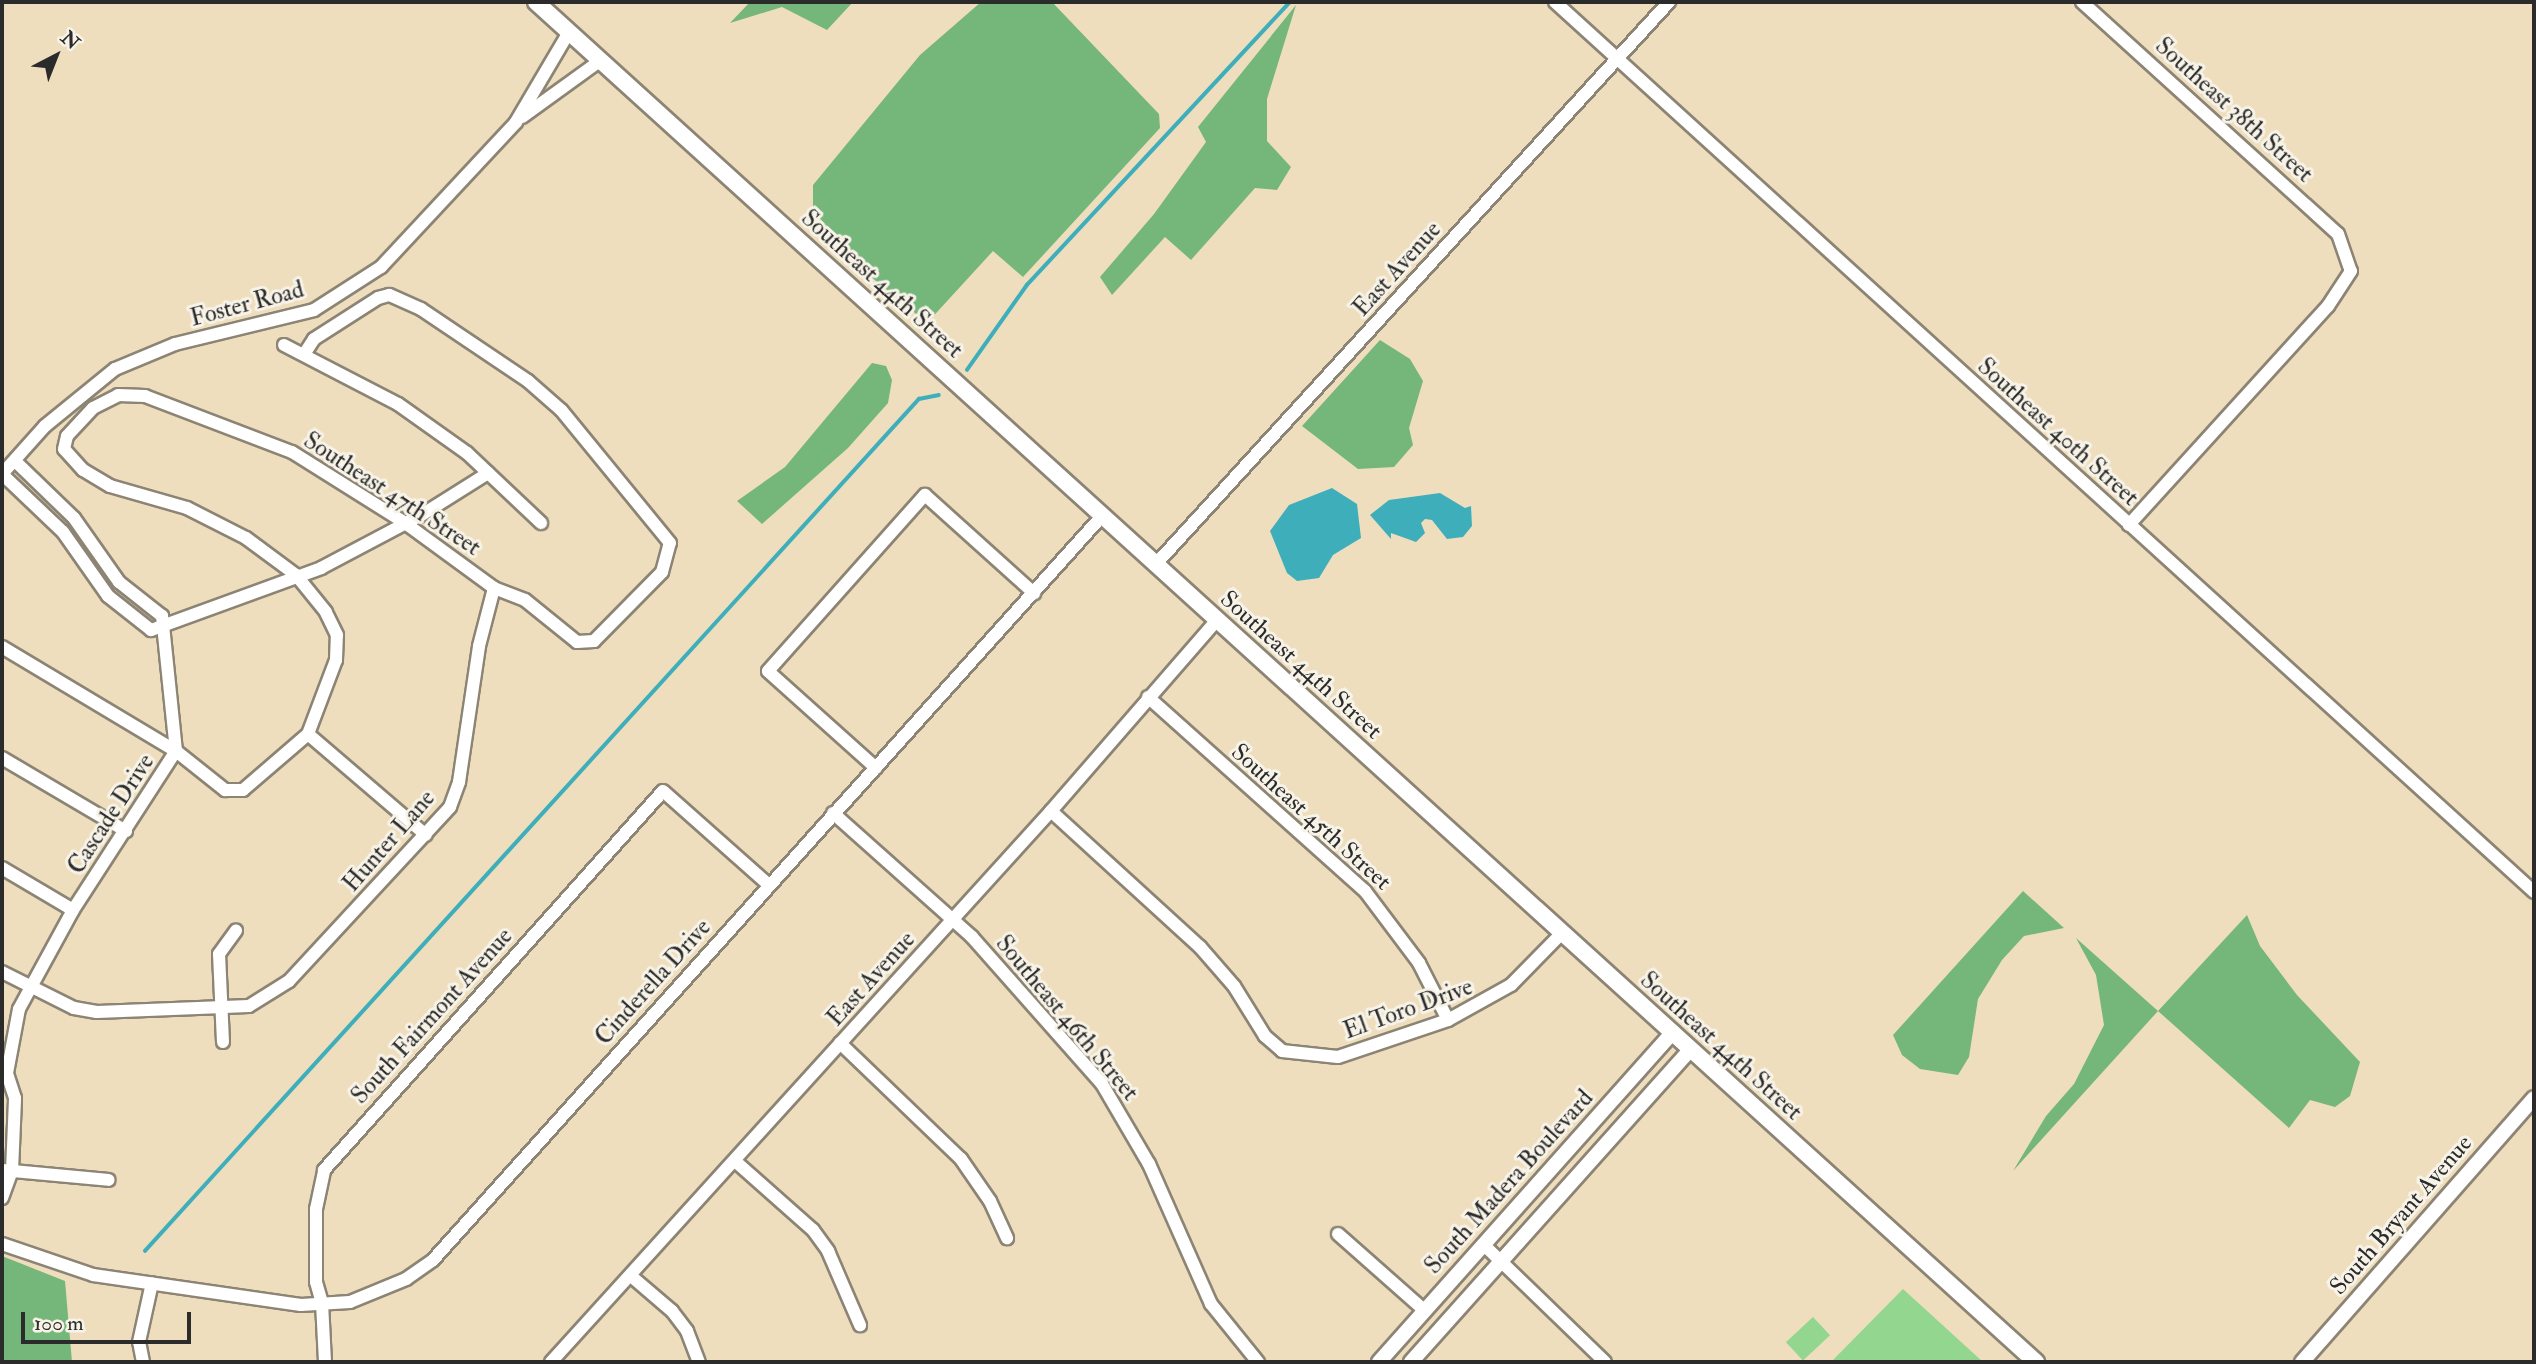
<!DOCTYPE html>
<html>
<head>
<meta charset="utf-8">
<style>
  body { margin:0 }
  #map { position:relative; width:2536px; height:1364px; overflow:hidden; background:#eedebd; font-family:"IM FELL Double Pica",serif }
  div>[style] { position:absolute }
  .green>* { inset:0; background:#92d68f; transform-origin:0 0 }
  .forest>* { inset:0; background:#75b77a }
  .water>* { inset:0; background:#3faebb }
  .stream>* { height:3.5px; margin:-1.75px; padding:0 1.75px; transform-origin:1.75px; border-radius:1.75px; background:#3faebb }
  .roads { filter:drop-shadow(2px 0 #8c8474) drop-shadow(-2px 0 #8c8474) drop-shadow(0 2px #8c8474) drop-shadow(0 -2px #8c8474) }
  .minor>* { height:12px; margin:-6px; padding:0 6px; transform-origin:6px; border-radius:6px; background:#fff }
  .tertiary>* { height:14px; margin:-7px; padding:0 7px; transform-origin:7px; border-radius:7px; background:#fff }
  .secondary>* { height:16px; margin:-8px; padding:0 8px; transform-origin:8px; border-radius:8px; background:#fff }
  span { translate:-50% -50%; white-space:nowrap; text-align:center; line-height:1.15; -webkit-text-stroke:6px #f7f3e8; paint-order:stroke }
  .street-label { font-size:24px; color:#2b2b2b }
  .frame { position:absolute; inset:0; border:4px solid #2b2b2b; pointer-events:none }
  .north { position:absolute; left:21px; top:21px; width:70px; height:70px; -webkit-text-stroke:5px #f7f3e8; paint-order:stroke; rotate:42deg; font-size:19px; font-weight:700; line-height:28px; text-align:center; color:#2b2b2b }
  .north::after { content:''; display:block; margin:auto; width:24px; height:32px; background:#2b2b2b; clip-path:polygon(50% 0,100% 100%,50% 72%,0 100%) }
  .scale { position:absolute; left:21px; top:1312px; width:170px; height:32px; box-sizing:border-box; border:4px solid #2b2b2b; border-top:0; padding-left:9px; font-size:21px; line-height:24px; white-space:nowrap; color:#2b2b2b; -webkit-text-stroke:5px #f7f3e8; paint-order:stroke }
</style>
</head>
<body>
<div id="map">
  <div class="green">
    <i style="clip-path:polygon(1903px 1289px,1983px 1362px,1831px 1362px)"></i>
    <i style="left:1813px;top:1317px;width:25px;height:37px;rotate:47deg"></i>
  </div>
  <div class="forest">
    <i style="clip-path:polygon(750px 2px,853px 2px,827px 30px,782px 7px,730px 23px)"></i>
    <i style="clip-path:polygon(981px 2px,1052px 2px,1159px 114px,1160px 128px,1023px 277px,993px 251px,927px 323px,847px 257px,813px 208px,813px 185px,920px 55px)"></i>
    <i style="clip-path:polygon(1296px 5px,1267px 99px,1267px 141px,1291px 167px,1277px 190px,1255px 188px,1191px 260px,1165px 237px,1112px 295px,1100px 277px,1154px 214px,1206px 142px,1198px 127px)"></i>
    <i style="clip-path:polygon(1380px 340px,1410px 359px,1423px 381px,1409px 428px,1413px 445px,1394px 467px,1358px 469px,1302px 426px)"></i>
    <i style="clip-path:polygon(872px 363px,886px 366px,892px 380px,888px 403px,848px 448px,762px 524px,737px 501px,785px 467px)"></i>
    <i style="clip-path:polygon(2023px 891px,2064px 928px,2024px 936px,2002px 960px,1978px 999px,1969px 1057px,1958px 1075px,1920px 1069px,1902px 1055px,1893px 1035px)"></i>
    <i style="clip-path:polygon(2247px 915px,2260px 946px,2297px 995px,2360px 1062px,2350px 1096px,2335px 1107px,2310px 1100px,2289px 1128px,2158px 1011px,2013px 1171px,2046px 1116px,2074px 1084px,2104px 1025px,2096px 975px,2076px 938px,2158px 1011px)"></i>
    <i style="clip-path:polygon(2px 1256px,65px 1281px,72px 1362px,2px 1362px)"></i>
  </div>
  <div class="water">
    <i style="clip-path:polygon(1332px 488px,1357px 504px,1361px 538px,1333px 555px,1319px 578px,1297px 581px,1287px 573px,1270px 531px,1289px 505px)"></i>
    <i style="clip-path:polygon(1440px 493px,1465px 508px,1471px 506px,1472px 526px,1463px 537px,1447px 539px,1432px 520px,1425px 519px,1421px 523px,1425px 533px,1416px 542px,1391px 533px,1391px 539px,1370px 515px,1389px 500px)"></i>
  </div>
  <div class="stream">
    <i style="left:967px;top:370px;width:104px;rotate:-54.8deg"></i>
    <i style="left:1027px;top:285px;width:386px;rotate:-47.1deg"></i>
    <i style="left:145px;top:1251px;width:1151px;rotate:-47.75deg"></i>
    <i style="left:919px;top:399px;width:20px;rotate:-11deg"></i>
  </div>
  <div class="roads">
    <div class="minor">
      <i style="left:1555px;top:2px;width:1323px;rotate:42.27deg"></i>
      <i style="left:2082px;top:2px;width:345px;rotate:42.2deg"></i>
      <i style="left:2338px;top:234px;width:39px;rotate:71deg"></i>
      <i style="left:2351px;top:271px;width:42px;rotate:123.3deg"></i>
      <i style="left:2328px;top:306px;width:296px;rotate:132.3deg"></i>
      <i style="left:522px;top:117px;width:97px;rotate:-35.8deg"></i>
      <i style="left:284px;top:345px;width:128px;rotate:27.4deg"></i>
      <i style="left:398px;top:404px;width:85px;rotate:35.4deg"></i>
      <i style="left:467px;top:453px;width:102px;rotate:43.4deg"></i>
      <i style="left:2px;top:474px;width:64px;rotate:-48.1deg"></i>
      <i style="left:45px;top:426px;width:90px;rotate:-39.2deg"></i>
      <i style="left:115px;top:369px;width:65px;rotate:-22.6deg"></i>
      <i style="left:175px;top:344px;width:143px;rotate:-13.7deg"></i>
      <i style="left:314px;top:310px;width:80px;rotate:-32.7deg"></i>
      <i style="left:381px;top:267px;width:198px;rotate:-47deg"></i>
      <i style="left:516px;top:122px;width:104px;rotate:-59.5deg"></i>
      <i style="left:2px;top:474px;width:84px;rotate:43.6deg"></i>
      <i style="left:63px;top:532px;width:78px;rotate:54.9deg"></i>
      <i style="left:108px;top:596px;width:55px;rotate:38.3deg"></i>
      <i style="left:151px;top:630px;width:181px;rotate:-20deg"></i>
      <i style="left:321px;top:568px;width:115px;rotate:-27.9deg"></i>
      <i style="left:423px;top:514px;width:77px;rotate:-32.2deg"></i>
      <i style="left:1156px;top:564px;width:761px;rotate:-47.61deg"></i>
      <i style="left:2px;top:647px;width:203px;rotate:30.9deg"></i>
      <i style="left:176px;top:751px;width:63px;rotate:38.5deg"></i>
      <i style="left:225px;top:790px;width:18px"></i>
      <i style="left:243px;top:790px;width:86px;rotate:-40.7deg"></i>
      <i style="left:308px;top:734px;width:79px;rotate:-69.3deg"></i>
      <i style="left:336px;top:660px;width:25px;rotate:-88deg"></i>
      <i style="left:337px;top:635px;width:25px;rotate:-116deg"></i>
      <i style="left:326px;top:612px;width:48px;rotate:-129deg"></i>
      <i style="left:296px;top:575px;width:62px;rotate:-143.5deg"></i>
      <i style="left:246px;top:538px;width:66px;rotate:-153deg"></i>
      <i style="left:187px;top:508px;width:80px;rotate:-164.1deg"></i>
      <i style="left:110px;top:486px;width:31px;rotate:-149deg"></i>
      <i style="left:83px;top:470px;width:28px;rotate:-132deg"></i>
      <i style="left:64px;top:449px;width:13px;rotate:-77deg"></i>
      <i style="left:67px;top:436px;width:38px;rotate:-47deg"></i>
      <i style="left:93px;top:408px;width:28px;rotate:-27deg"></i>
      <i style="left:118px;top:395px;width:27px;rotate:2deg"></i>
      <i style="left:145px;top:396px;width:157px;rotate:20.9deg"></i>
      <i style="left:292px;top:452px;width:133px;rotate:32.1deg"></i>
      <i style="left:405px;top:523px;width:110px;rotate:36.1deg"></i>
      <i style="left:494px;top:588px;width:33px;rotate:21deg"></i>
      <i style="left:525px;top:600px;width:67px;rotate:38.9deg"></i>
      <i style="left:577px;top:642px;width:17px;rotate:-3deg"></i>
      <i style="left:594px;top:641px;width:97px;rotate:-45.4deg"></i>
      <i style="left:662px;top:572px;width:30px;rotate:-75deg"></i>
      <i style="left:670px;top:543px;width:172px;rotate:-129.3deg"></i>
      <i style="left:561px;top:410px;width:44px;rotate:-138.7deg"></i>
      <i style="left:528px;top:381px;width:129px;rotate:-146.1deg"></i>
      <i style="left:421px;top:309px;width:35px;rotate:-156deg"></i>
      <i style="left:389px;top:295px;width:11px;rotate:165deg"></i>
      <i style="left:378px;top:298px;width:76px;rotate:147.4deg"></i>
      <i style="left:314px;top:339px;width:17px;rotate:123deg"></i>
      <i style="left:1148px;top:697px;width:291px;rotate:41.8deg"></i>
      <i style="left:1365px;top:891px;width:90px;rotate:53.1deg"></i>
      <i style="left:1419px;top:963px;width:64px;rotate:63deg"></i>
      <i style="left:308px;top:734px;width:155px;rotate:40.6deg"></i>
      <i style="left:2px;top:758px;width:144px;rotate:30.5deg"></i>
      <i style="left:876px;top:768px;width:145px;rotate:-138.1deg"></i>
      <i style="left:768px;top:671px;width:236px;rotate:-48.3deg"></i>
      <i style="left:925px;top:495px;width:147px;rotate:42deg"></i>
      <i style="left:1051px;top:811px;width:202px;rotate:42.4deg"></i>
      <i style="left:1200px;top:947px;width:52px;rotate:48.9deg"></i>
      <i style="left:1234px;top:986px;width:59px;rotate:58.2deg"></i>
      <i style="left:1265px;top:1036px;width:23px;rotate:41deg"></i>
      <i style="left:1282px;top:1051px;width:56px;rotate:6.1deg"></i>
      <i style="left:1338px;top:1057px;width:116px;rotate:-18.6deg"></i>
      <i style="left:1448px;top:1020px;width:72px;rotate:-29.1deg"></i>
      <i style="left:1511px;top:985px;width:73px;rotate:-45.6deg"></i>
      <i style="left:833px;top:813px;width:186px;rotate:41.7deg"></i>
      <i style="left:972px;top:937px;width:196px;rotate:48.5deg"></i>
      <i style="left:1102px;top:1084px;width:93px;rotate:59.6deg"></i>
      <i style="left:1149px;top:1164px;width:153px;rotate:66.1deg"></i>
      <i style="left:1211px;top:1304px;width:75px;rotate:51deg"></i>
      <i style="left:2px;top:868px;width:82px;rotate:30.6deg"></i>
      <i style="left:2px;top:972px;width:80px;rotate:26.6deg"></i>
      <i style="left:74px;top:1008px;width:23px;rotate:10deg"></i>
      <i style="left:97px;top:1012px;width:152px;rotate:-2.3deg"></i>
      <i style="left:249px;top:1006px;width:47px;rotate:-32deg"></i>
      <i style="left:289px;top:981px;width:237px;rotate:-47.2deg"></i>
      <i style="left:450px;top:807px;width:27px;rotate:-70deg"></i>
      <i style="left:459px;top:782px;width:137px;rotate:-81.6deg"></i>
      <i style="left:479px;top:646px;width:60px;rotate:-75.5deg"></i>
      <i style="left:223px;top:1042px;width:88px;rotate:-92.6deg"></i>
      <i style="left:219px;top:954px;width:29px;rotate:-54deg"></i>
      <i style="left:840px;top:1043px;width:168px;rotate:43.8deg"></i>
      <i style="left:961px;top:1159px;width:51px;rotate:55.4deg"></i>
      <i style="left:990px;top:1201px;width:41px;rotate:65.3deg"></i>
      <i style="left:735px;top:1161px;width:104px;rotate:41.5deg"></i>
      <i style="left:813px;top:1230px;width:26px;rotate:54deg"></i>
      <i style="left:828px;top:1251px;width:81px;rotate:66.6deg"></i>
      <i style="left:2px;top:1170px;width:107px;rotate:5.3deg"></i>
      <i style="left:2px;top:1198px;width:29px;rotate:-70deg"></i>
      <i style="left:12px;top:1171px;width:73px;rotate:-87.6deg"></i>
      <i style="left:15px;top:1098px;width:26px;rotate:-108deg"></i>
      <i style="left:7px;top:1073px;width:65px;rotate:-79.4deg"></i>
      <i style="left:19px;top:1009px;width:113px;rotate:-61.4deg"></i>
      <i style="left:73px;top:910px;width:189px;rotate:-57.1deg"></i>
      <i style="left:176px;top:751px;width:136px;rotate:-95.9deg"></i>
      <i style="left:162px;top:616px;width:55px;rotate:-141.7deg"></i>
      <i style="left:119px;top:582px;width:78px;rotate:-125.1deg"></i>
      <i style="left:74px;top:518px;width:82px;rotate:-136deg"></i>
      <i style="left:1338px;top:1234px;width:116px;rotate:41.5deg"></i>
      <i style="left:2px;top:1244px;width:96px;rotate:18.8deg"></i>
      <i style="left:93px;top:1275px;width:210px;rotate:8.2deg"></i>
      <i style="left:301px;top:1305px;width:49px;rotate:-3.5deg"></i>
      <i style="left:350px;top:1302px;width:61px;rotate:-22.3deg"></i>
      <i style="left:406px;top:1279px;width:33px;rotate:-35deg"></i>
      <i style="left:433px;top:1260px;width:1001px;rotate:-48.04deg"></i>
      <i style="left:1484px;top:1245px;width:168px;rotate:44deg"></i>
      <i style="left:631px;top:1276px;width:54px;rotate:40.5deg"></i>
      <i style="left:672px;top:1311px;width:25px;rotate:53deg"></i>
      <i style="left:687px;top:1331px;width:33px;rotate:69deg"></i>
      <i style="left:143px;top:1362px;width:20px;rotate:-101deg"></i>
      <i style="left:139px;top:1342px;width:60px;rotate:-77.6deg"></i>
      <i style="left:325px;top:1362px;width:59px;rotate:-92.9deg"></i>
      <i style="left:322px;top:1303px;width:22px;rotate:-106deg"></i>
      <i style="left:316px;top:1282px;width:73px;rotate:-90deg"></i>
      <i style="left:316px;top:1209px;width:40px;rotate:-78deg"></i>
      <i style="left:324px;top:1170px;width:508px;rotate:-48.19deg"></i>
      <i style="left:663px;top:791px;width:142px;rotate:41.6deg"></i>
      <i style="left:551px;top:1362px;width:744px;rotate:-47.78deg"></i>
      <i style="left:1051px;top:811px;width:253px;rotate:-49deg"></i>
    </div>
    <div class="tertiary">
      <i style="left:1379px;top:1362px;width:442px;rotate:-48.3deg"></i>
      <i style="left:1411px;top:1362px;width:420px;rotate:-48.2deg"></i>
      <i style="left:2302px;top:1362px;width:351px;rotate:-48.7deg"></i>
    </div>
    <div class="secondary">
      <i style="left:536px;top:2px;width:2025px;rotate:42.2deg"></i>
    </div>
  </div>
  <div class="street-label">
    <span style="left:2234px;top:110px;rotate:42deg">Southeast 38th Street</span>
    <span style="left:1397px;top:269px;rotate:-48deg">East Avenue</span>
    <span style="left:882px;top:284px;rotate:42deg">Southeast 44th Street</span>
    <span style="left:247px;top:304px;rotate:-15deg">Foster Road</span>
    <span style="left:2058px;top:432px;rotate:42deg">Southeast 40th Street</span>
    <span style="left:392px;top:494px;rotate:33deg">Southeast 47th Street</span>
    <span style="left:1301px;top:665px;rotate:42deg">Southeast 44th Street</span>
    <span style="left:111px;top:814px;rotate:-57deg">Cascade Drive</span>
    <span style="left:1311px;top:817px;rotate:42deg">Southeast 45th Street</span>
    <span style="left:389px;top:841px;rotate:-49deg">Hunter Lane</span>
    <span style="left:871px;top:979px;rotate:-48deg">East Avenue</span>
    <span style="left:653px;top:982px;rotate:-48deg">Cinderella Drive</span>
    <span style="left:1408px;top:1009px;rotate:-20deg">El Toro Drive</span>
    <span style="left:432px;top:1016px;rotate:-48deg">South Fairmont Avenue</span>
    <span style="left:1067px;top:1018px;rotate:50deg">Southeast 46th Street</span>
    <span style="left:1721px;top:1046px;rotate:42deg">Southeast 44th Street</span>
    <span style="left:1509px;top:1182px;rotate:-48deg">South Madera Boulevard</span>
    <span style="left:2401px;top:1215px;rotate:-49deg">South Bryant Avenue</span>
  </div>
  <div class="frame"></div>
  <div class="north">N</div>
  <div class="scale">100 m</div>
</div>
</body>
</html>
